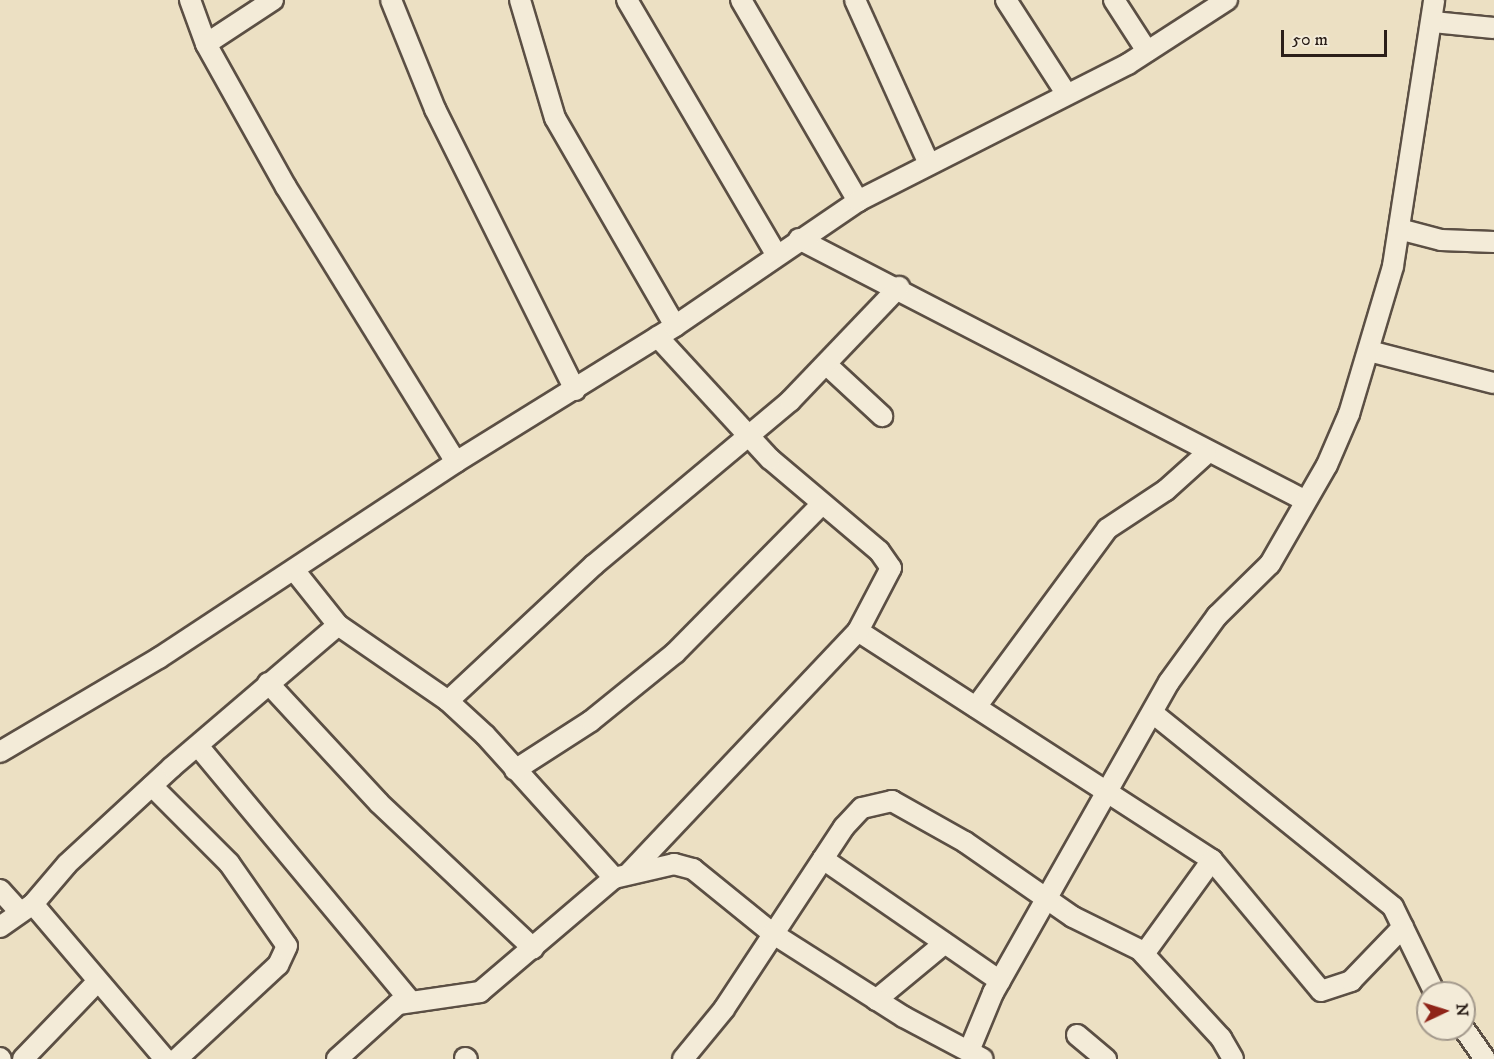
<!DOCTYPE html>
<html>
<head>
<meta charset="utf-8">
<style>
  body { margin:0 }
  #map { position:relative; width:1494px; height:1059px; overflow:hidden; background:#ece0c3; font-family:"IM FELL DW Pica",serif }
  div>[style] { position:absolute }
  .roads { filter:drop-shadow(2px 0 #5b4f44) drop-shadow(-2px 0 #5b4f44) drop-shadow(0 2px #5b4f44) drop-shadow(0 -2px #5b4f44) }
  .minor>* { height:20px; margin:-10px; padding:0 10px; transform-origin:10px; border-radius:10px; background:#f3ebd8 }
  span { translate:-50% -50%; white-space:nowrap; text-align:center; line-height:1.15; -webkit-text-stroke:4.5px #f3ebd8; paint-order:stroke }
  .north { position:absolute; left:1416px; top:981px; width:60px; height:60px; box-sizing:border-box; background:#f3ebd8; border:2px solid #a3998c; border-radius:50%; rotate:86deg; font-size:16px; font-weight:700; line-height:24px; text-align:center; color:#2b1f19 }
  .north::after { content:''; display:block; margin:auto; width:21px; height:27px; background:#8f2418; clip-path:polygon(50% 0,100% 100%,50% 72%,0 100%) }
  .scale { position:absolute; left:1281px; top:30px; width:106px; height:27px; box-sizing:border-box; border:3px solid #2b1f19; border-top:0; padding-left:8px; font-size:18px; line-height:21px; white-space:nowrap; color:#2b1f19; -webkit-text-stroke:4px #f3ebd8; paint-order:stroke }
</style>
</head>
<body>
<div id="map">
  <div class="roads">
    <div class="minor">
      <i style="left:190px;top:0;width:47px;rotate:70deg"></i>
      <i style="left:273px;top:0;width:80px;rotate:146.7deg"></i>
      <i style="left:206px;top:44px;width:164px;rotate:60.8deg"></i>
      <i style="left:286px;top:187px;width:323px;rotate:58.3deg"></i>
      <i style="left:391px;top:0;width:118px;rotate:68deg"></i>
      <i style="left:435px;top:109px;width:314px;rotate:63.5deg"></i>
      <i style="left:520px;top:0;width:123px;rotate:73.5deg"></i>
      <i style="left:555px;top:118px;width:240px;rotate:60deg"></i>
      <i style="left:627px;top:0;width:294px;rotate:59.6deg"></i>
      <i style="left:741px;top:0;width:233px;rotate:59.8deg"></i>
      <i style="left:855px;top:0;width:178px;rotate:65.7deg"></i>
      <i style="left:1006px;top:0;width:111px;rotate:57.2deg"></i>
      <i style="left:1114px;top:0;width:61px;rotate:57.1deg"></i>
      <i style="left:1433px;top:22px;width:61px;rotate:5.6deg"></i>
      <i style="left:1399px;top:229px;width:43px;rotate:14.7deg"></i>
      <i style="left:1441px;top:240px;width:53px;rotate:2.2deg"></i>
      <i style="left:799px;top:239px;width:568px;rotate:27.33deg"></i>
      <i style="left:1369px;top:351px;width:129px;rotate:14.4deg"></i>
      <i style="left:828px;top:366px;width:74px;rotate:42.8deg"></i>
      <i style="left:294px;top:570px;width:70px;rotate:51.3deg"></i>
      <i style="left:338px;top:625px;width:134px;rotate:34.6deg"></i>
      <i style="left:448px;top:701px;width:50px;rotate:42.6deg"></i>
      <i style="left:485px;top:735px;width:193px;rotate:47.9deg"></i>
      <i style="left:858px;top:631px;width:422px;rotate:32.9deg"></i>
      <i style="left:268px;top:683px;width:163px;rotate:47.2deg"></i>
      <i style="left:379px;top:803px;width:212px;rotate:43.3deg"></i>
      <i style="left:448px;top:701px;width:200px;rotate:-43deg"></i>
      <i style="left:594px;top:565px;width:256px;rotate:-39.9deg"></i>
      <i style="left:790px;top:401px;width:158px;rotate:-46.3deg"></i>
      <i style="left:976px;top:707px;width:221px;rotate:-53.6deg"></i>
      <i style="left:1107px;top:529px;width:71px;rotate:-33.5deg"></i>
      <i style="left:1166px;top:490px;width:54px;rotate:-42deg"></i>
      <i style="left:1154px;top:714px;width:307px;rotate:38.9deg"></i>
      <i style="left:1393px;top:907px;width:96px;rotate:64deg"></i>
      <i style="left:198px;top:746px;width:331px;rotate:50.2deg"></i>
      <i style="left:0;top:752px;width:185px;rotate:-30.6deg"></i>
      <i style="left:159px;top:658px;width:356px;rotate:-33.4deg"></i>
      <i style="left:456px;top:462px;width:258px;rotate:-31.8deg"></i>
      <i style="left:675px;top:326px;width:222px;rotate:-34.3deg"></i>
      <i style="left:858px;top:201px;width:303px;rotate:-26.9deg"></i>
      <i style="left:1128px;top:64px;width:118px;rotate:-32.9deg"></i>
      <i style="left:515px;top:770px;width:90px;rotate:-32.8deg"></i>
      <i style="left:591px;top:721px;width:108px;rotate:-39deg"></i>
      <i style="left:675px;top:653px;width:208px;rotate:-45.4deg"></i>
      <i style="left:152px;top:786px;width:109px;rotate:45deg"></i>
      <i style="left:229px;top:863px;width:101px;rotate:55.1deg"></i>
      <i style="left:287px;top:946px;width:21px;rotate:115deg"></i>
      <i style="left:278px;top:965px;width:138px;rotate:137.1deg"></i>
      <i style="left:823px;top:859px;width:215px;rotate:34.6deg"></i>
      <i style="left:630px;top:872px;width:332px;rotate:-46.6deg"></i>
      <i style="left:858px;top:631px;width:71px;rotate:-62.4deg"></i>
      <i style="left:891px;top:568px;width:21px;rotate:-125deg"></i>
      <i style="left:879px;top:551px;width:143px;rotate:-139.8deg"></i>
      <i style="left:770px;top:459px;width:166px;rotate:-132.6deg"></i>
      <i style="left:0;top:890px;width:28px;rotate:48deg"></i>
      <i style="left:33px;top:904px;width:204px;rotate:49.6deg"></i>
      <i style="left:0;top:927px;width:40px;rotate:-34.9deg"></i>
      <i style="left:33px;top:904px;width:52px;rotate:-49.6deg"></i>
      <i style="left:67px;top:864px;width:143px;rotate:-42.7deg"></i>
      <i style="left:172px;top:767px;width:218px;rotate:-40.5deg"></i>
      <i style="left:1144px;top:954px;width:116px;rotate:-54.1deg"></i>
      <i style="left:1212px;top:860px;width:170px;rotate:50.2deg"></i>
      <i style="left:1321px;top:991px;width:32px;rotate:-18deg"></i>
      <i style="left:1351px;top:981px;width:75px;rotate:-46.1deg"></i>
      <i style="left:876px;top:1000px;width:89px;rotate:-39.6deg"></i>
      <i style="left:1464px;top:1029px;width:37px;rotate:55deg"></i>
      <i style="left:1077px;top:1035px;width:38px;rotate:40deg"></i>
      <i style="left:969px;top:1051px;width:63px;rotate:-67.5deg"></i>
      <i style="left:993px;top:993px;width:357px;rotate:-60.5deg"></i>
      <i style="left:1169px;top:682px;width:82px;rotate:-54deg"></i>
      <i style="left:1217px;top:616px;width:74px;rotate:-44.5deg"></i>
      <i style="left:1270px;top:564px;width:114px;rotate:-60.1deg"></i>
      <i style="left:1327px;top:465px;width:56px;rotate:-66.7deg"></i>
      <i style="left:1349px;top:414px;width:154px;rotate:-73.4deg"></i>
      <i style="left:1393px;top:266px;width:269px;rotate:-81.2deg"></i>
      <i style="left:0;top:1058px;width:1px;rotate:45deg"></i>
      <i style="left:465px;top:1058px;width:2px;rotate:27deg"></i>
      <i style="left:23px;top:1059px;width:107px;rotate:-46.1deg"></i>
      <i style="left:337px;top:1059px;width:82px;rotate:-42deg"></i>
      <i style="left:398px;top:1004px;width:83px;rotate:-8.3deg"></i>
      <i style="left:480px;top:992px;width:176px;rotate:-40.4deg"></i>
      <i style="left:614px;top:878px;width:62px;rotate:-13.1deg"></i>
      <i style="left:674px;top:864px;width:20px;rotate:15deg"></i>
      <i style="left:693px;top:869px;width:102px;rotate:39deg"></i>
      <i style="left:772px;top:933px;width:156px;rotate:32.5deg"></i>
      <i style="left:904px;top:1017px;width:89px;rotate:28deg"></i>
      <i style="left:683px;top:1059px;width:65px;rotate:-50.6deg"></i>
      <i style="left:724px;top:1009px;width:218px;rotate:-56.6deg"></i>
      <i style="left:844px;top:827px;width:26px;rotate:-47deg"></i>
      <i style="left:862px;top:808px;width:31px;rotate:-13deg"></i>
      <i style="left:892px;top:801px;width:84px;rotate:29.3deg"></i>
      <i style="left:965px;top:842px;width:131px;rotate:34.8deg"></i>
      <i style="left:1073px;top:917px;width:75px;rotate:26.2deg"></i>
      <i style="left:1140px;top:950px;width:120px;rotate:47.4deg"></i>
      <i style="left:1221px;top:1038px;width:24px;rotate:60deg"></i>
    </div>
  </div>
  <div class="north">N</div>
  <div class="scale">50 m</div>
</div>
</body>
</html>
